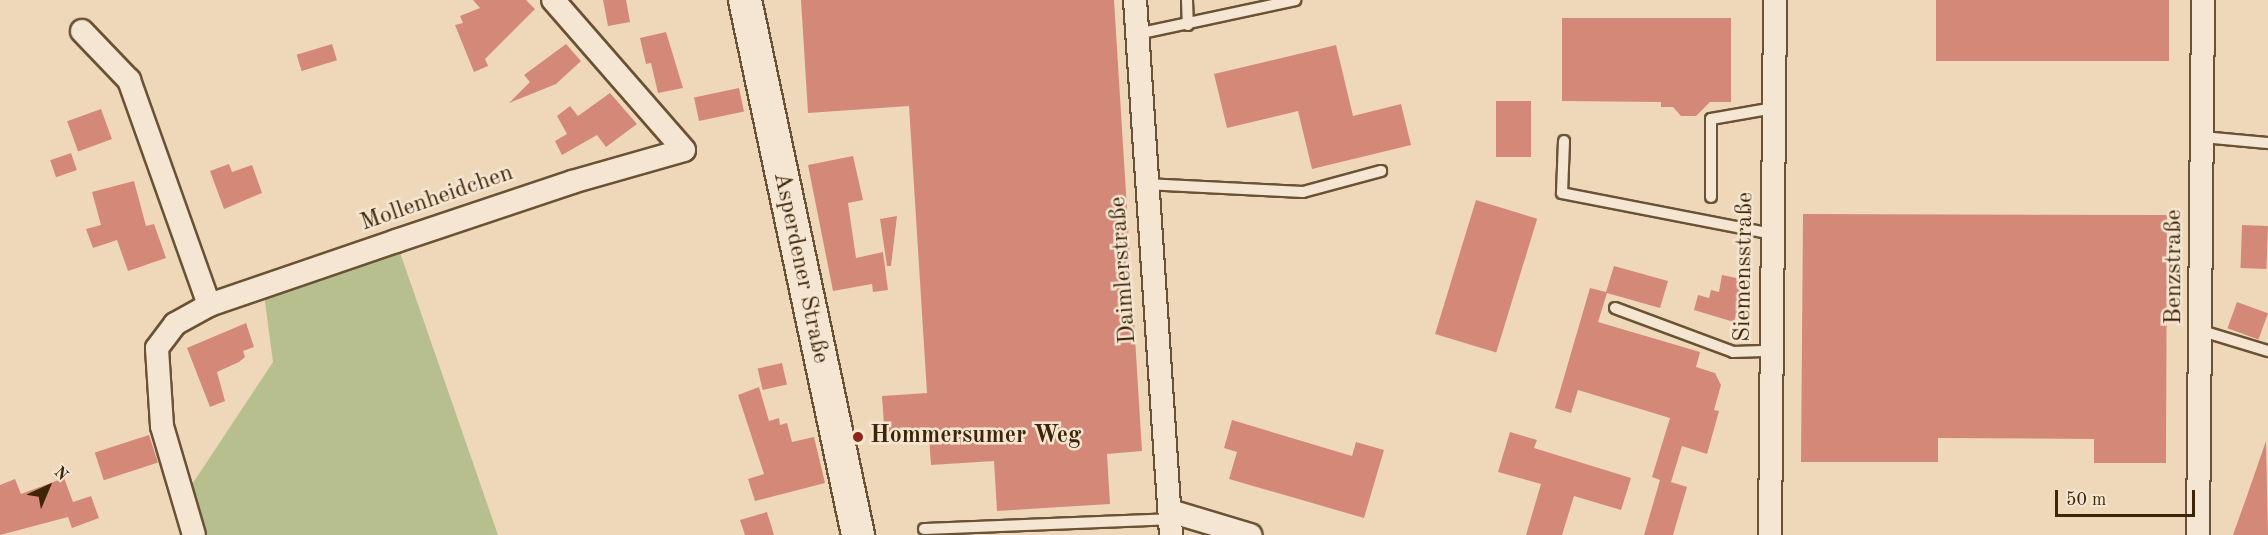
<!DOCTYPE html>
<html>
<head>
<meta charset="utf-8">
<style>
  body { margin:0 }
  #map { position:relative; width:2268px; height:535px; overflow:hidden; background:#eed8b9; font-family:"Old Standard TT",serif }
  div>[style] { position:absolute }
  .green>* { inset:0; background:#b8bf8f }
  .building>* { inset:0; background:#d48978; transform-origin:0 0 }
  .roads { filter:drop-shadow(2px 0 #6a5234) drop-shadow(-2px 0 #6a5234) drop-shadow(0 2px #6a5234) drop-shadow(0 -2px #6a5234) }
  .lane>* { height:10px; margin:-5px; padding:0 5px; transform-origin:5px; border-radius:5px; background:#f4e6d2 }
  .street>* { height:22px; margin:-11px; padding:0 11px; transform-origin:11px; border-radius:11px; background:#f4e6d2 }
  .secondary>* { height:32px; margin:-16px; padding:0 16px; transform-origin:16px; border-radius:16px; background:#f4e6d2 }
  .dots>* { width:16px; height:16px; translate:-50% -50%; box-sizing:border-box; border:3px solid #f4e6d2; border-radius:50% }
  span { translate:-50% -50%; white-space:nowrap; text-align:center; line-height:1.15; -webkit-text-stroke:5px #f4e6d2; paint-order:stroke }
  .street-label { font-size:24px; color:#3e2507 }
  .poi-label { font-size:24px; color:#3e2507; font-weight:700 }
  .left { translate:0 -50%; text-align:left }
  .north { position:absolute; left:18px; top:457px; width:60px; height:60px; -webkit-text-stroke:4px #f4e6d2; paint-order:stroke; rotate:44deg; font-size:16px; font-weight:700; line-height:24px; text-align:center; color:#3e2507 }
  .north::after { content:''; display:block; margin:auto; width:21px; height:27px; background:#3e2507; clip-path:polygon(50% 0,100% 100%,50% 72%,0 100%) }
  .scale { position:absolute; left:2055px; top:490px; width:140px; height:27px; box-sizing:border-box; border:3px solid #3e2507; border-top:0; padding-left:8px; font-size:18px; line-height:21px; white-space:nowrap; color:#3e2507; -webkit-text-stroke:4px #f4e6d2; paint-order:stroke }
</style>
</head>
<body>
<div id="map">
  <div class="green">
    <i style="clip-path:polygon(396px 241px,498px 535px,194px 535px,183px 498px,273px 362px,263px 287px)"></i>
  </div>
  <div class="building">
    <i style="clip-path:polygon(473px 0,526px 0,535px 9px,485px 59px,488px 66px,474px 72px,455px 25px,463px 23px,460px 16px,480px 8px)"></i>
    <i style="clip-path:polygon(603px 0,626px 0,630px 22px,608px 26px)"></i>
    <i style="clip-path:polygon(801px 0,1114px 0,1142px 451px,1107px 454px,1110px 504px,997px 511px,994px 461px,931px 465px,929px 437px,885px 440px,882px 396px,927px 393px,909px 106px,808px 113px)"></i>
    <i style="left:1936px;top:0;width:233px;height:61px"></i>
    <i style="clip-path:polygon(1562px 18px,1731px 18px,1731px 102px,1710px 102px,1696px 116px,1681px 116px,1673px 107px,1661px 107px,1661px 102px,1562px 101px)"></i>
    <i style="clip-path:polygon(666px 32px,683px 88px,658px 93px,651px 63px,646px 64px,640px 38px)"></i>
    <i style="left:332px;top:44px;width:17px;height:37px;rotate:73deg"></i>
    <i style="clip-path:polygon(566px 44px,581px 61px,556px 84px,509px 103px,530px 82px,524px 75px)"></i>
    <i style="clip-path:polygon(1336px 45px,1353px 116px,1401px 104px,1411px 145px,1312px 169px,1298px 111px,1227px 128px,1214px 74px)"></i>
    <i style="left:739px;top:88px;width:24px;height:46px;rotate:78deg"></i>
    <i style="clip-path:polygon(610px 93px,637px 124px,606px 147px,597px 135px,562px 155px,555px 141px,567px 134px,557px 116px,570px 106px,578px 116px)"></i>
    <i style="left:1496px;top:101px;width:35px;height:56px"></i>
    <i style="left:101px;top:109px;width:32px;height:36px;rotate:70deg"></i>
    <i style="left:71px;top:153px;width:18px;height:22px;rotate:71deg"></i>
    <i style="clip-path:polygon(853px 156px,863px 200px,848px 203px,856px 258px,883px 252px,888px 290px,873px 292px,872px 284px,833px 291px,808px 165px)"></i>
    <i style="clip-path:polygon(229px 164px,232px 172px,252px 165px,262px 193px,224px 209px,210px 171px)"></i>
    <i style="clip-path:polygon(134px 181px,146px 226px,154px 224px,166px 258px,128px 271px,117px 240px,93px 248px,86px 229px,101px 225px,92px 192px)"></i>
    <i style="left:1476px;top:200px;width:64px;height:140px;rotate:17deg"></i>
    <i style="clip-path:polygon(1803px 214px,2167px 215px,2166px 463px,2094px 463px,2094px 439px,1938px 438px,1938px 462px,1801px 462px)"></i>
    <i style="clip-path:polygon(897px 216px,891px 266px,887px 266px,880px 219px)"></i>
    <i style="left:2242px;top:225px;width:26px;height:43px;rotate:2deg"></i>
    <i style="clip-path:polygon(1614px 266px,1668px 281px,1660px 308px,1607px 293px,1598px 322px,1700px 352px,1696px 367px,1715px 373px,1721px 385px,1714px 410px,1719px 411px,1707px 454px,1682px 446px,1671px 482px,1687px 487px,1673px 535px,1644px 535px,1660px 480px,1652px 477px,1670px 418px,1578px 390px,1571px 413px,1555px 408px,1590px 288px,1606px 292px)"></i>
    <i style="clip-path:polygon(1722px 275px,1746px 280px,1734px 322px,1694px 310px,1698px 295px,1709px 298px,1711px 290px,1719px 292px)"></i>
    <i style="left:2237px;top:302px;width:33px;height:28px;rotate:20deg"></i>
    <i style="clip-path:polygon(246px 323px,254px 347px,243px 351px,245px 357px,239px 362px,217px 372px,225px 401px,210px 407px,187px 348px)"></i>
    <i style="left:782px;top:363px;width:22px;height:25px;rotate:77deg"></i>
    <i style="clip-path:polygon(759px 387px,769px 421px,779px 418px,780px 425px,787px 423px,792px 442px,814px 437px,825px 483px,755px 501px,748px 479px,764px 474px,738px 395px)"></i>
    <i style="clip-path:polygon(1232px 420px,1352px 456px,1356px 442px,1384px 450px,1364px 518px,1229px 479px,1237px 452px,1224px 448px)"></i>
    <i style="clip-path:polygon(1510px 432px,1537px 440px,1534px 448px,1631px 478px,1621px 510px,1574px 496px,1562px 535px,1526px 535px,1541px 484px,1498px 472px)"></i>
    <i style="left:149px;top:435px;width:29px;height:57px;rotate:72deg"></i>
    <i style="clip-path:polygon(2266px 441px,2268px 535px,2233px 535px,2249px 490px)"></i>
    <i style="clip-path:polygon(64px 478px,73px 502px,91px 496px,99px 518px,72px 528px,68px 517px,0 535px,0 485px,15px 479px,21px 494px)"></i>
    <i style="clip-path:polygon(767px 512px,774px 535px,745px 535px,740px 520px)"></i>
  </div>
  <div class="roads">
    <div class="lane">
      <i style="left:1187px;top:0;width:25px;rotate:88deg"></i>
      <i style="left:1137px;top:34px;width:162px;rotate:-12.1deg"></i>
      <i style="left:2202px;top:137px;width:66px;rotate:5.2deg"></i>
      <i style="left:1564px;top:141px;width:52px;rotate:92.2deg"></i>
      <i style="left:1562px;top:193px;width:214px;rotate:11deg"></i>
      <i style="left:1145px;top:184px;width:158px;rotate:2.9deg"></i>
      <i style="left:1303px;top:192px;width:81px;rotate:-15.1deg"></i>
      <i style="left:1711px;top:197px;width:78px;rotate:-90deg"></i>
      <i style="left:1711px;top:119px;width:64px;rotate:-9.9deg"></i>
      <i style="left:1615px;top:308px;width:126px;rotate:20.4deg"></i>
      <i style="left:1733px;top:352px;width:38px;rotate:-2deg"></i>
      <i style="left:2202px;top:331px;width:69px;rotate:16.9deg"></i>
      <i style="left:924px;top:529px;width:246px;rotate:-2.3deg"></i>
    </div>
    <div class="street">
      <i style="left:1135px;top:0;width:536px;rotate:86.15deg"></i>
      <i style="left:82px;top:31px;width:68px;rotate:46.2deg"></i>
      <i style="left:129px;top:80px;width:239px;rotate:70.4deg"></i>
      <i style="left:1170px;top:511px;width:84px;rotate:16.7deg"></i>
      <i style="left:194px;top:535px;width:114px;rotate:-106.4deg"></i>
      <i style="left:162px;top:426px;width:78px;rotate:-93.7deg"></i>
      <i style="left:157px;top:348px;width:30px;rotate:-53deg"></i>
      <i style="left:175px;top:324px;width:39px;rotate:-29deg"></i>
      <i style="left:209px;top:305px;width:198px;rotate:-18.9deg"></i>
      <i style="left:396px;top:241px;width:186px;rotate:-18.5deg"></i>
      <i style="left:572px;top:182px;width:116px;rotate:-15.9deg"></i>
      <i style="left:684px;top:150px;width:199px;rotate:-131.1deg"></i>
      <i style="left:1770px;top:535px;width:535px;rotate:-89.46deg"></i>
      <i style="left:2198px;top:535px;width:535px;rotate:-89.46deg"></i>
    </div>
    <div class="secondary">
      <i style="left:745px;top:0;width:547px;rotate:78.07deg"></i>
    </div>
  </div>
  <div class="dots">
    <i style="left:858px;top:437px;background:#8f2418"></i>
  </div>
  <div class="street-label">
    <span style="left:437px;top:199px;rotate:-19deg">Mollenheidchen</span>
    <span style="left:1745px;top:267px;rotate:-89deg">Siemensstraße</span>
    <span style="left:2175px;top:267px;rotate:-90deg">Benzstraße</span>
    <span style="left:800px;top:268px;rotate:78deg">Asperdener Straße</span>
    <span style="left:1124px;top:270px;rotate:-94deg">Daimlerstraße</span>
  </div>
  <div class="poi-label">
    <span class="left" style="left:870px;top:437px">Hommersumer Weg</span>
  </div>
  <div class="north">N</div>
  <div class="scale">50 m</div>
</div>
</body>
</html>
